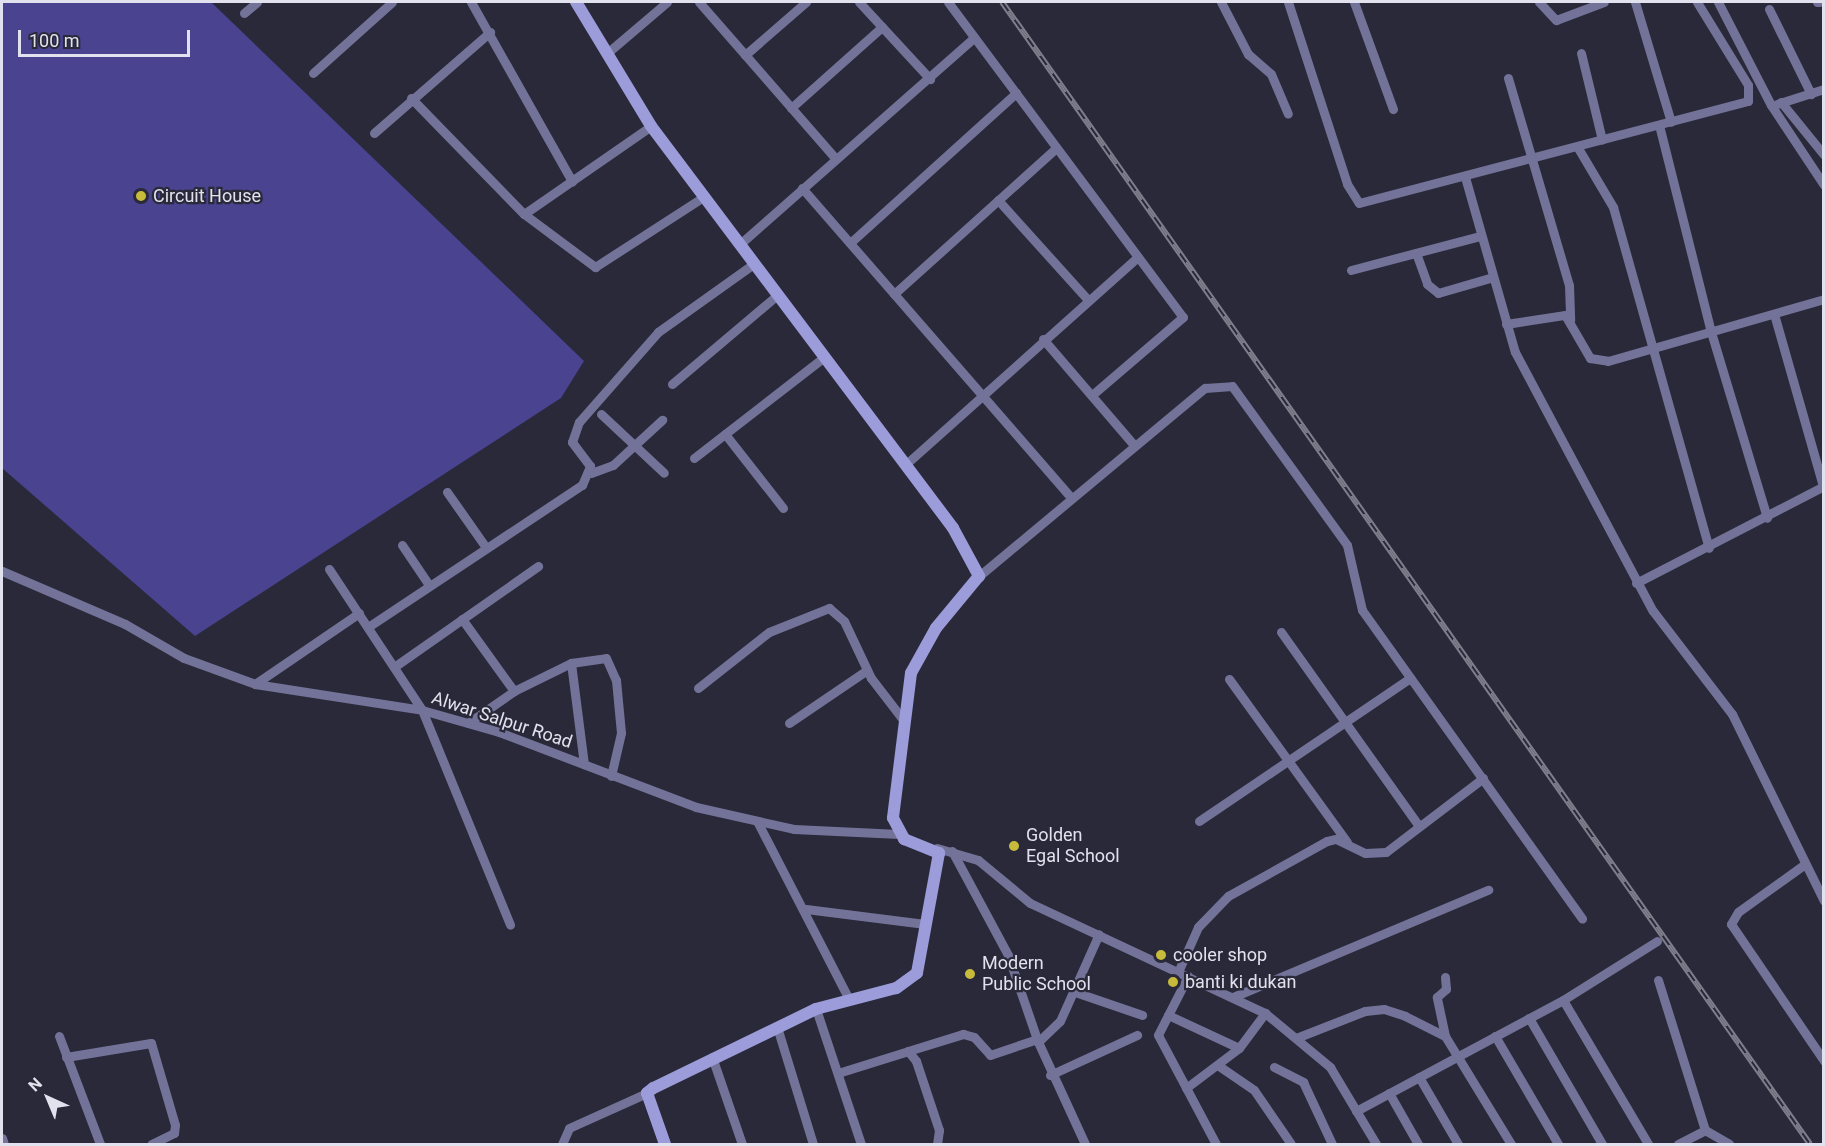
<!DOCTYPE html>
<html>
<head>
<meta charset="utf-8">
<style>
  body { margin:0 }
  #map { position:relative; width:1825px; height:1146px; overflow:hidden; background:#292939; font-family:Roboto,sans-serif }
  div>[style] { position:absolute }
  .green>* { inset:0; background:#494390 }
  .street>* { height:9px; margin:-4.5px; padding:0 4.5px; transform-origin:4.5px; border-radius:4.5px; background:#737399 }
  .secondary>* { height:12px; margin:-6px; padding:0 6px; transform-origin:6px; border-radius:6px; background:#9b9cd9 }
  .rail>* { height:6px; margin-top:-3px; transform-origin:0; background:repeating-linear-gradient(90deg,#292939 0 11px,#7e7e8c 0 22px); box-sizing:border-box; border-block:2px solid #7e7e8c }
  .dots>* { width:16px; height:16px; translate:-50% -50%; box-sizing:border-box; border:3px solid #292939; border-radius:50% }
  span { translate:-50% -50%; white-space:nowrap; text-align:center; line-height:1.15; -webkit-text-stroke:4.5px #292939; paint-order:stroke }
  .poi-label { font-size:18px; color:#e1e2ed }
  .left { translate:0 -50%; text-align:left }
  .street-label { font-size:18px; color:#e1e2ed }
  .frame { position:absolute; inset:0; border:3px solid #e1e2ed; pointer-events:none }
  .north { position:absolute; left:18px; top:1068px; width:60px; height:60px; -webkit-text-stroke:4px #292939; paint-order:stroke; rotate:316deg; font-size:16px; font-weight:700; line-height:24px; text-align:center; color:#e1e2ed }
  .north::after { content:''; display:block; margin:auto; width:21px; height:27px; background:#e1e2ed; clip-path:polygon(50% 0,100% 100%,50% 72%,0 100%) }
  .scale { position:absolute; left:18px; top:30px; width:172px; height:27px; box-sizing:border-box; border:3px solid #e1e2ed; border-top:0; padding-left:8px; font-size:18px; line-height:21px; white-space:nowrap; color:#e1e2ed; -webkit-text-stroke:4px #292939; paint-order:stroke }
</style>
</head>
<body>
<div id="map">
  <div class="green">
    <i style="clip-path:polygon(2px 2px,211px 2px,584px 361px,561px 398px,195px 636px,2px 468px)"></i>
  </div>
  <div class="street">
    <i style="left:471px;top:2px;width:206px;rotate:60.6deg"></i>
    <i style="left:699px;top:2px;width:208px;rotate:48.9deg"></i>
    <i style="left:859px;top:2px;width:105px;rotate:47.3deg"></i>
    <i style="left:948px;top:2px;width:393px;rotate:53.3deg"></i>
    <i style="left:1183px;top:317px;width:120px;rotate:139.4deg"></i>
    <i style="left:1221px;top:2px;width:59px;rotate:62.6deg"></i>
    <i style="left:1248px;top:54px;width:30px;rotate:41deg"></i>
    <i style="left:1271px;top:74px;width:43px;rotate:67deg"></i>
    <i style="left:1288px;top:2px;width:191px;rotate:72deg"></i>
    <i style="left:1347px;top:184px;width:22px;rotate:58deg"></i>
    <i style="left:1359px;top:203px;width:402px;rotate:-14.7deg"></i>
    <i style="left:1748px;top:101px;width:16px;rotate:-90deg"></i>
    <i style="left:1748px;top:85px;width:97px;rotate:-121.6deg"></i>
    <i style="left:1354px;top:2px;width:114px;rotate:70deg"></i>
    <i style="left:1539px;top:2px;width:25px;rotate:47deg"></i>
    <i style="left:1556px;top:20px;width:51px;rotate:-20.6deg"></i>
    <i style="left:1635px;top:2px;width:125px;rotate:73.3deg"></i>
    <i style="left:1718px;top:2px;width:116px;rotate:62.8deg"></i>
    <i style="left:1771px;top:105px;width:96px;rotate:56.5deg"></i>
    <i style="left:1817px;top:2px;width:2px"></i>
    <i style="left:1769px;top:9px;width:95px;rotate:63.7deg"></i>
    <i style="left:244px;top:13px;width:17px;rotate:-40deg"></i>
    <i style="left:1581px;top:53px;width:89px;rotate:76.4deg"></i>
    <i style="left:606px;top:54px;width:80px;rotate:-40.4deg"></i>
    <i style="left:745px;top:55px;width:81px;rotate:-41deg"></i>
    <i style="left:313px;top:73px;width:106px;rotate:-41.9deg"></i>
    <i style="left:1508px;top:78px;width:216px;rotate:73.6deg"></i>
    <i style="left:1569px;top:285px;width:35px;rotate:88deg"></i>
    <i style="left:411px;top:98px;width:162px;rotate:45.8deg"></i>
    <i style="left:524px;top:214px;width:89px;rotate:36.7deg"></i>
    <i style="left:595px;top:267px;width:129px;rotate:-32.9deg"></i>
    <i style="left:1781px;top:102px;width:68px;rotate:50.9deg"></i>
    <i style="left:1777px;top:104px;width:49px;rotate:-17.7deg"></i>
    <i style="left:791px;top:108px;width:122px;rotate:-41.7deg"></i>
    <i style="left:1659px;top:125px;width:213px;rotate:75.9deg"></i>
    <i style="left:1711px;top:332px;width:194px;rotate:73.2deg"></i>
    <i style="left:374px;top:133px;width:154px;rotate:-41deg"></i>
    <i style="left:1578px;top:148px;width:69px;rotate:59.3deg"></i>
    <i style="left:1613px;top:207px;width:354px;rotate:74.3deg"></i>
    <i style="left:1465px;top:177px;width:182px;rotate:74.1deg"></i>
    <i style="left:1515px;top:352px;width:293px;rotate:62deg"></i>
    <i style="left:1653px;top:611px;width:130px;rotate:52.5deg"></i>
    <i style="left:1732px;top:714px;width:208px;rotate:63.8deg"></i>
    <i style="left:802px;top:188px;width:410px;rotate:49deg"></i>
    <i style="left:998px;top:200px;width:135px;rotate:48deg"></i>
    <i style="left:524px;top:214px;width:155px;rotate:-34.7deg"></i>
    <i style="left:850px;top:243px;width:224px;rotate:-42.1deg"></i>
    <i style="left:740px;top:244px;width:312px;rotate:-41.4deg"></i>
    <i style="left:1416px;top:253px;width:33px;rotate:70deg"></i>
    <i style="left:1427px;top:284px;width:14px;rotate:39deg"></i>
    <i style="left:1438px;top:293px;width:57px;rotate:-16.2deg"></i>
    <i style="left:1351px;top:270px;width:133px;rotate:-14.8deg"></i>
    <i style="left:894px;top:294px;width:218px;rotate:-42deg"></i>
    <i style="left:1774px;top:314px;width:179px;rotate:74.1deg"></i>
    <i style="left:1506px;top:324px;width:60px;rotate:-8.7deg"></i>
    <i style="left:1565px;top:315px;width:50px;rotate:59.8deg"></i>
    <i style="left:1590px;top:358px;width:18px;rotate:9deg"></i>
    <i style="left:1608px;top:361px;width:225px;rotate:-16deg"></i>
    <i style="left:1043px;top:339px;width:140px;rotate:49.4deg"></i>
    <i style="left:672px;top:384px;width:135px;rotate:-40.2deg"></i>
    <i style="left:601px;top:414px;width:86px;rotate:43.1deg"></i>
    <i style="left:725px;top:434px;width:94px;rotate:51.9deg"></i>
    <i style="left:694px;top:458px;width:165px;rotate:-37.8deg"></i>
    <i style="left:905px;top:465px;width:312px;rotate:-41.8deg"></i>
    <i style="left:591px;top:473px;width:23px;rotate:-20deg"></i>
    <i style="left:613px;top:465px;width:67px;rotate:-42.6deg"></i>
    <i style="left:447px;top:492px;width:66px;rotate:54.9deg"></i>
    <i style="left:402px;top:545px;width:48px;rotate:56deg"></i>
    <i style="left:329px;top:569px;width:169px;rotate:56.6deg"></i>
    <i style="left:422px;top:710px;width:232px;rotate:67.7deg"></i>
    <i style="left:2px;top:571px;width:134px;rotate:23.3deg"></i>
    <i style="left:125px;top:624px;width:68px;rotate:30deg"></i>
    <i style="left:184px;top:658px;width:76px;rotate:20.1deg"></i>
    <i style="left:255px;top:684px;width:169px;rotate:8.8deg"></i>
    <i style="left:422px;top:710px;width:80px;rotate:15.9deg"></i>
    <i style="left:499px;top:732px;width:211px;rotate:20.8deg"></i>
    <i style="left:696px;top:807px;width:100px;rotate:12.7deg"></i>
    <i style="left:794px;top:829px;width:105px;rotate:2.7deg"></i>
    <i style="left:979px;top:576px;width:294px;rotate:-39.8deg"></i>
    <i style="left:1205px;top:388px;width:27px;rotate:-4deg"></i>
    <i style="left:1232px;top:386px;width:196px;rotate:54.1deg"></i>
    <i style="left:1347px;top:545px;width:67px;rotate:77deg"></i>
    <i style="left:1362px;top:610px;width:379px;rotate:54.5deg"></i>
    <i style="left:1636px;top:583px;width:212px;rotate:-27.3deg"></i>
    <i style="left:462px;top:619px;width:89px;rotate:54.2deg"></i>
    <i style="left:368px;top:627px;width:257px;rotate:-33.6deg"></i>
    <i style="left:582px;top:485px;width:21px;rotate:-67deg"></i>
    <i style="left:590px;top:466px;width:30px;rotate:-127deg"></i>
    <i style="left:572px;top:442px;width:21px;rotate:-71deg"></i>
    <i style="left:579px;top:422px;width:120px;rotate:-48.7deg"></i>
    <i style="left:658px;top:332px;width:115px;rotate:-35.5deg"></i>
    <i style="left:1281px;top:632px;width:237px;rotate:54.6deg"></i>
    <i style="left:571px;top:663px;width:102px;rotate:82.7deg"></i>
    <i style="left:394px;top:667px;width:176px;rotate:-35deg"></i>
    <i style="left:1229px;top:679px;width:201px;rotate:54.1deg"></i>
    <i style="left:255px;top:684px;width:126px;rotate:-34.3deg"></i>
    <i style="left:698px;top:688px;width:90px;rotate:-38.3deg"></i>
    <i style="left:769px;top:632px;width:65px;rotate:-21.8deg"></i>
    <i style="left:829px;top:608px;width:20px;rotate:41deg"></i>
    <i style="left:844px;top:621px;width:63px;rotate:64.7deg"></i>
    <i style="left:871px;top:678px;width:54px;rotate:52.5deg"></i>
    <i style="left:468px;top:723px;width:56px;rotate:-34.8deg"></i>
    <i style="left:514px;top:691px;width:64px;rotate:-26.2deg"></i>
    <i style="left:571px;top:663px;width:35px;rotate:-8deg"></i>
    <i style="left:606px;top:658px;width:24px;rotate:66deg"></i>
    <i style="left:616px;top:680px;width:53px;rotate:84.6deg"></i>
    <i style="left:621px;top:733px;width:44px;rotate:103.1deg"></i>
    <i style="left:789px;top:723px;width:94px;rotate:-34.2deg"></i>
    <i style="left:757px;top:821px;width:200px;rotate:62.7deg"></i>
    <i style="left:1199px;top:821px;width:255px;rotate:-34.1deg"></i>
    <i style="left:937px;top:848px;width:43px;rotate:16.3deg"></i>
    <i style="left:978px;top:860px;width:67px;rotate:39.6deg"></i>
    <i style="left:1030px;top:903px;width:259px;rotate:25.1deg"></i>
    <i style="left:1265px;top:1013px;width:85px;rotate:39.7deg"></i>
    <i style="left:1330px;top:1067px;width:90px;rotate:59.1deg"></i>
    <i style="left:952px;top:851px;width:118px;rotate:61.7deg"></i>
    <i style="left:1008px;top:955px;width:92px;rotate:71deg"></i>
    <i style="left:1805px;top:864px;width:82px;rotate:144.4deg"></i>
    <i style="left:1738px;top:912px;width:14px;rotate:120deg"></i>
    <i style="left:1731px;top:924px;width:166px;rotate:55.8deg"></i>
    <i style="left:806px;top:909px;width:120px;rotate:7.2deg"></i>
    <i style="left:1178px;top:972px;width:49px;rotate:-66deg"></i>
    <i style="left:1198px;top:927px;width:43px;rotate:-45.9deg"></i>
    <i style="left:1228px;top:896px;width:113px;rotate:-29.1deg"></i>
    <i style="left:1327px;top:841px;width:9px;rotate:-13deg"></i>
    <i style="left:1336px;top:839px;width:32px;rotate:26deg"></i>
    <i style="left:1365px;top:853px;width:21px;rotate:-3deg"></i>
    <i style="left:1386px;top:852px;width:122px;rotate:-37.3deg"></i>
    <i style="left:1188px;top:976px;width:66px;rotate:117deg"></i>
    <i style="left:1158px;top:1035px;width:123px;rotate:62deg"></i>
    <i style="left:1658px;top:980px;width:157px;rotate:72.6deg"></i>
    <i style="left:1075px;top:992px;width:71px;rotate:18.9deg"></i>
    <i style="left:1233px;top:997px;width:277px;rotate:-22.8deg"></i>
    <i style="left:1563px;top:1000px;width:167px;rotate:59.4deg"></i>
    <i style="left:816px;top:1009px;width:142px;rotate:71.6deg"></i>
    <i style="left:1168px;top:1015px;width:78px;rotate:24.9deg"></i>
    <i style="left:1529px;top:1018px;width:146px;rotate:59.9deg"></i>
    <i style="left:777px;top:1027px;width:122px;rotate:72.9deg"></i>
    <i style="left:59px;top:1036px;width:116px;rotate:69.2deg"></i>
    <i style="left:1445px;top:1036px;width:40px;rotate:-102deg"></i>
    <i style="left:1437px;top:997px;width:12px;rotate:-42deg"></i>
    <i style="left:1446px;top:989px;width:12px;rotate:-95deg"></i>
    <i style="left:1495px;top:1036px;width:125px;rotate:59.7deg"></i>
    <i style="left:1296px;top:1038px;width:74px;rotate:-21.4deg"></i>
    <i style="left:1365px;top:1011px;width:19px;rotate:-6deg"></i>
    <i style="left:1384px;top:1009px;width:22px;rotate:18deg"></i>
    <i style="left:1405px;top:1016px;width:45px;rotate:26.6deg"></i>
    <i style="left:1445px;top:1036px;width:127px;rotate:58.6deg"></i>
    <i style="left:908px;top:1051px;width:58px;rotate:-17.2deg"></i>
    <i style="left:963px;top:1034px;width:11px;rotate:15deg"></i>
    <i style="left:974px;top:1037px;width:24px;rotate:48deg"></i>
    <i style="left:990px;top:1055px;width:50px;rotate:-18.8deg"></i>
    <i style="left:66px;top:1057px;width:86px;rotate:-9.4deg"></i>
    <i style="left:151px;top:1043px;width:85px;rotate:73.7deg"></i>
    <i style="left:175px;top:1125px;width:8px;rotate:97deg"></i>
    <i style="left:174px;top:1133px;width:25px;rotate:154deg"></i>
    <i style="left:712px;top:1057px;width:92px;rotate:71deg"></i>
    <i style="left:1219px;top:1066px;width:42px;rotate:34.4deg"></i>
    <i style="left:1254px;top:1090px;width:65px;rotate:55.6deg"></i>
    <i style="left:1274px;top:1067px;width:33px;rotate:27deg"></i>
    <i style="left:1303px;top:1082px;width:68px;rotate:64.9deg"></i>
    <i style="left:838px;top:1073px;width:73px;rotate:-17.4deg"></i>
    <i style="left:908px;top:1051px;width:13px;rotate:51deg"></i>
    <i style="left:916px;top:1061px;width:73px;rotate:71.6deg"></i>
    <i style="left:939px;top:1130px;width:14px;rotate:98deg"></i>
    <i style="left:1050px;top:1075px;width:96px;rotate:-24.7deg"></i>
    <i style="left:1419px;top:1077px;width:78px;rotate:59.8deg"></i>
    <i style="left:1186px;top:1088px;width:66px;rotate:-37deg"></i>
    <i style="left:1239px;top:1048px;width:44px;rotate:-53.4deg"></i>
    <i style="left:1389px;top:1093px;width:59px;rotate:60.4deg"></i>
    <i style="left:1356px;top:1111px;width:235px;rotate:-28.2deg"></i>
    <i style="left:1563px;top:1000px;width:111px;rotate:-32.1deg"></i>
    <i style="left:2px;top:1138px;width:6px;rotate:72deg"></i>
    <i style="left:562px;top:1144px;width:17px;rotate:-66deg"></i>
    <i style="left:569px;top:1128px;width:85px;rotate:-24.2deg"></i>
    <i style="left:1085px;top:1144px;width:112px;rotate:-114.7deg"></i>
    <i style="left:1038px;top:1042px;width:30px;rotate:-44deg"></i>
    <i style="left:1060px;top:1021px;width:95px;rotate:-65.9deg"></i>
    <i style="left:1678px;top:1144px;width:30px;rotate:-27deg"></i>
    <i style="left:1705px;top:1130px;width:28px;rotate:30deg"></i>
  </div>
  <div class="secondary">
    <i style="left:576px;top:2px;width:145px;rotate:58.8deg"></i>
    <i style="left:651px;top:126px;width:503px;rotate:53.08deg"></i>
    <i style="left:953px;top:528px;width:55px;rotate:61.6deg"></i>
    <i style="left:979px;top:576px;width:67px;rotate:129.6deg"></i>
    <i style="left:936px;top:628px;width:51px;rotate:119.1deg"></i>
    <i style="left:911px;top:673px;width:146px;rotate:97.1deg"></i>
    <i style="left:893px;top:818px;width:24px;rotate:62deg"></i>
    <i style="left:904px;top:839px;width:38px;rotate:22deg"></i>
    <i style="left:939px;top:853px;width:122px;rotate:100.4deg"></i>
    <i style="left:917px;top:973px;width:26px;rotate:144deg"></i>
    <i style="left:896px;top:988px;width:83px;rotate:165.3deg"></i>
    <i style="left:816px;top:1009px;width:181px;rotate:154.1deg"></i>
    <i style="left:653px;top:1088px;width:8px;rotate:140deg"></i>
    <i style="left:647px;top:1093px;width:54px;rotate:70.6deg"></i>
  </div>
  <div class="rail">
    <i style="left:1002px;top:2px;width:1399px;rotate:54.72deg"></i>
  </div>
  <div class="dots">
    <i style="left:141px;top:196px;background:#c8bb3b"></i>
    <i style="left:1014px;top:846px;background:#c8bb3b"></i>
    <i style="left:1161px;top:955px;background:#c8bb3b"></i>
    <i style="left:970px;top:974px;background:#c8bb3b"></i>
    <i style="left:1173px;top:982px;background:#c8bb3b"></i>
  </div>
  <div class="poi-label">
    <span class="left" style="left:153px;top:196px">Circuit House</span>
    <span class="left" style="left:1026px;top:846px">Golden<br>Egal School</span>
    <span class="left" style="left:1173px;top:955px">cooler shop</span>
    <span class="left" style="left:982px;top:974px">Modern<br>Public School</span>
    <span class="left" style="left:1185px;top:982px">banti ki dukan</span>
  </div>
  <div class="street-label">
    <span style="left:502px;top:720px;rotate:18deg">Alwar Salpur Road</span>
  </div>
  <div class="frame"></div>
  <div class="north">N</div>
  <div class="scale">100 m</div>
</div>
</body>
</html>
